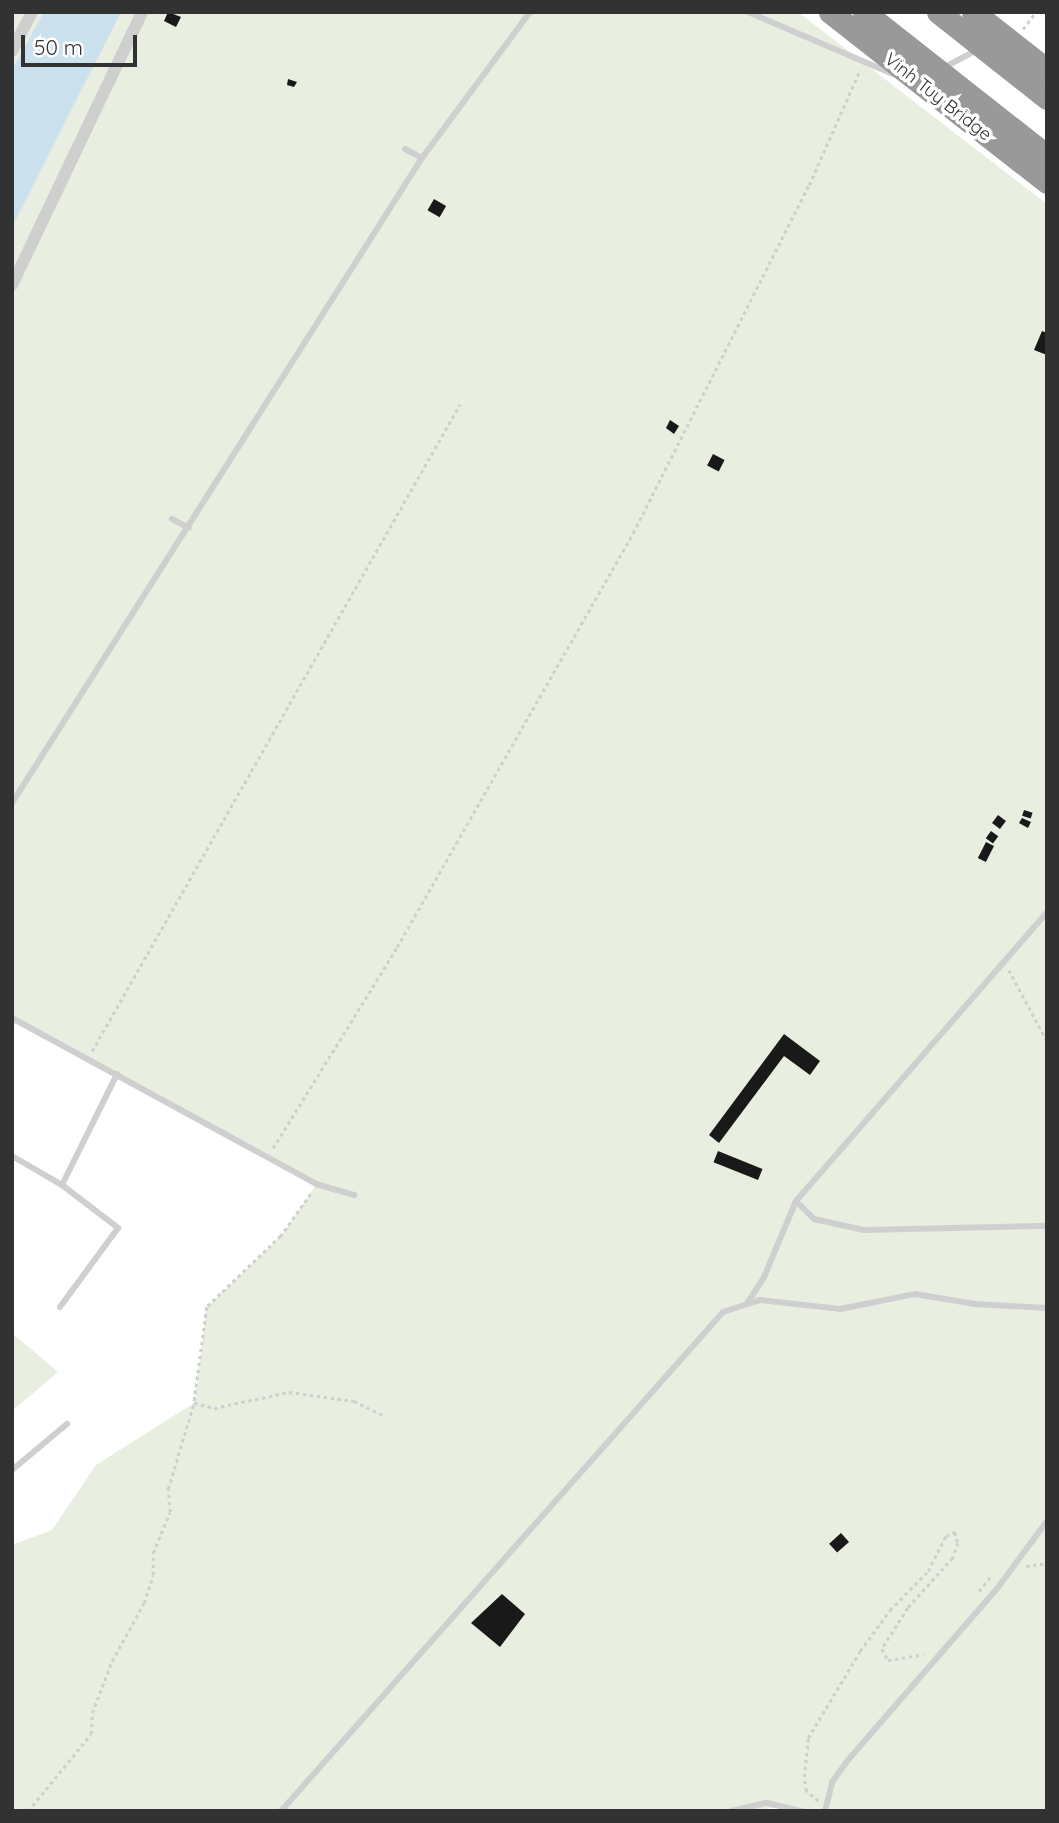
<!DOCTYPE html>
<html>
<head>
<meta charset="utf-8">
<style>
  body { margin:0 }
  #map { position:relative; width:1059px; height:1823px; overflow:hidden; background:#fff; font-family:Quicksand,sans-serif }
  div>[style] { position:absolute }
  .green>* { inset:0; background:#e8efe0 }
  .water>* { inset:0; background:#cce1ee }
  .building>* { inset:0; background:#191919; transform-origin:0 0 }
  .path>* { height:2.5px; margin-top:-1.25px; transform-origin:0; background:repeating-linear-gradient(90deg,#cfcfcf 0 3.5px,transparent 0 7px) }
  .lane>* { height:6px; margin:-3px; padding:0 3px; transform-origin:3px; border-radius:3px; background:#cfcfcf }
  .street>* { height:12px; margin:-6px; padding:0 6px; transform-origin:6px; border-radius:6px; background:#cfcfcf }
  .highway-bridge>* { height:23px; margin:-11.5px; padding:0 11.5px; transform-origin:11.5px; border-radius:11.5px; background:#999 }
  span { translate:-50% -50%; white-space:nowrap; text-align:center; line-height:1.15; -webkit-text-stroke:7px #fff; paint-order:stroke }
  .street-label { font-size:18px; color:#323232 }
  .frame { position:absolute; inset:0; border:14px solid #323232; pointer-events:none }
  .scale { position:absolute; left:21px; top:35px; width:116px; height:32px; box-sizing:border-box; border:4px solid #323232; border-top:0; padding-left:9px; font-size:21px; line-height:24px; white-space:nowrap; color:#323232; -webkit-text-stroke:5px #fff; paint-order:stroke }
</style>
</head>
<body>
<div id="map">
  <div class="green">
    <i style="clip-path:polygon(12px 12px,798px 12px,1047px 204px,1047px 1811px,794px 1811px,786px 1806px,748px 1811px,12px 1811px,12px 1545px,52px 1530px,96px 1465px,194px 1403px,207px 1307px,281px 1236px,316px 1185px,17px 1021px,12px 1029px)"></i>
    <i style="clip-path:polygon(12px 1333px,58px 1372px,12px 1411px)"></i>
  </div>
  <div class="water">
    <i style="clip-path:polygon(44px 12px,121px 12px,12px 227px,12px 70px)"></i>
  </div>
  <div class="building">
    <i style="clip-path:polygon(168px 12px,181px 17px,176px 27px,164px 21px)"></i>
    <i style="clip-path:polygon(288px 79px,297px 82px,294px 87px,287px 85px)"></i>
    <i style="left:434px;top:199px;width:14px;height:13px;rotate:30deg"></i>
    <i style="clip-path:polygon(1042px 331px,1047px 333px,1047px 355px,1034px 350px)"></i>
    <i style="clip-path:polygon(670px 420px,679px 426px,674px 434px,666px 428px)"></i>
    <i style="left:713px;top:454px;width:13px;height:13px;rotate:27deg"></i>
    <i style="left:1024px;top:810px;width:9px;height:6px;rotate:18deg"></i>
    <i style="left:998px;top:815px;width:10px;height:10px;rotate:37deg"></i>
    <i style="clip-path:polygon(1022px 818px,1031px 822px,1028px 828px,1019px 823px)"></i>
    <i style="left:991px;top:831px;width:9px;height:9px;rotate:36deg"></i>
    <i style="left:986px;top:842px;width:9px;height:18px;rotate:27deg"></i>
    <i style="clip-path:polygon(784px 1034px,820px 1061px,810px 1075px,784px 1056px,719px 1143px,709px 1135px)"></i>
    <i style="left:718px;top:1151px;width:48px;height:12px;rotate:22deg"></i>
    <i style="left:841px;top:1533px;width:12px;height:16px;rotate:48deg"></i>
    <i style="clip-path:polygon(502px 1594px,525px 1614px,500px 1647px,471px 1623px)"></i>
  </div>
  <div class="path">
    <i style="left:1023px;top:29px;width:21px;rotate:-53deg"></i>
    <i style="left:1009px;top:970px;width:81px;rotate:61.8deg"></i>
    <i style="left:92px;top:1051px;width:744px;rotate:-60.37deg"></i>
    <i style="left:273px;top:1148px;width:236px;rotate:-58.3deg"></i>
    <i style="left:397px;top:947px;width:477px;rotate:-60.3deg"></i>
    <i style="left:633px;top:533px;width:390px;rotate:-63.2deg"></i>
    <i style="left:809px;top:185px;width:126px;rotate:-66.1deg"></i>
    <i style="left:311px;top:1194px;width:52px;rotate:125.5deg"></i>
    <i style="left:281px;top:1236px;width:103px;rotate:136.2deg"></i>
    <i style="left:207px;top:1307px;width:97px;rotate:97.7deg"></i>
    <i style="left:194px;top:1403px;width:21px;rotate:14deg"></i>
    <i style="left:214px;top:1408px;width:77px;rotate:-12deg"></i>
    <i style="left:289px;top:1392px;width:66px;rotate:7.9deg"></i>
    <i style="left:354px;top:1401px;width:32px;rotate:26deg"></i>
    <i style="left:1026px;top:1566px;width:21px;rotate:-8deg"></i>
    <i style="left:979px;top:1591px;width:21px;rotate:-51deg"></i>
    <i style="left:818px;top:1801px;width:16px;rotate:-140deg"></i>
    <i style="left:806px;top:1791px;width:14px;rotate:-98deg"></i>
    <i style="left:804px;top:1777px;width:39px;rotate:-84deg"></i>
    <i style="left:808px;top:1738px;width:101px;rotate:-59.1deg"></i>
    <i style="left:860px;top:1651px;width:51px;rotate:-53.8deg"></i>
    <i style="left:890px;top:1610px;width:54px;rotate:-45.7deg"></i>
    <i style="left:928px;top:1571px;width:39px;rotate:-63deg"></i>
    <i style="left:946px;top:1536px;width:10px;rotate:-24deg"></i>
    <i style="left:955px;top:1532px;width:11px;rotate:75deg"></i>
    <i style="left:958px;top:1543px;width:16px;rotate:108deg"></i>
    <i style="left:953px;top:1558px;width:67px;rotate:132deg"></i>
    <i style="left:908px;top:1608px;width:49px;rotate:122.4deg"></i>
    <i style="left:882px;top:1649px;width:13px;rotate:61deg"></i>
    <i style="left:888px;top:1660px;width:36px;rotate:-9deg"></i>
    <i style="left:28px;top:1811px;width:99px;rotate:-50.7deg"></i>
    <i style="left:91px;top:1734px;width:21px;rotate:-87deg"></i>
    <i style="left:92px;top:1713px;width:56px;rotate:-69deg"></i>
    <i style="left:112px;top:1661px;width:66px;rotate:-61.1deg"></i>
    <i style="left:144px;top:1603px;width:29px;rotate:-72deg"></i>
    <i style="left:153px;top:1575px;width:22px;rotate:-90deg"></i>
    <i style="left:153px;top:1553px;width:44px;rotate:-67.5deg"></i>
    <i style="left:170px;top:1512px;width:23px;rotate:-95deg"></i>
    <i style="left:168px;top:1489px;width:90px;rotate:-73.2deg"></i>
  </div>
  <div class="lane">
    <i style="left:748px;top:12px;width:162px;rotate:23.2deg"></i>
    <i style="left:943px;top:68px;width:38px;rotate:-28deg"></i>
    <i style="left:405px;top:149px;width:19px;rotate:28deg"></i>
    <i style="left:172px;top:519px;width:19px;rotate:28deg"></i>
    <i style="left:12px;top:803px;width:764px;rotate:-57.56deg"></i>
    <i style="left:422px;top:158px;width:182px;rotate:-53.5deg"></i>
    <i style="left:12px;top:1018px;width:346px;rotate:28.6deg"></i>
    <i style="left:316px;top:1184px;width:40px;rotate:16deg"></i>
    <i style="left:12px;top:1156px;width:58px;rotate:30.1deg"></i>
    <i style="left:62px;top:1185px;width:71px;rotate:37.5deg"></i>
    <i style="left:118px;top:1228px;width:98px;rotate:126.3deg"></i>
    <i style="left:62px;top:1185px;width:124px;rotate:-63.6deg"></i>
    <i style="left:796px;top:1201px;width:25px;rotate:45deg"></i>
    <i style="left:814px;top:1219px;width:51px;rotate:12.4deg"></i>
    <i style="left:864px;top:1230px;width:183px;rotate:-1.3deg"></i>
    <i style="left:748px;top:1302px;width:30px;rotate:-57deg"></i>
    <i style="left:764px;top:1277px;width:82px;rotate:-67.2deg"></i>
    <i style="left:796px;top:1201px;width:383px;rotate:-49deg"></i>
    <i style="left:12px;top:1470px;width:72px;rotate:-39.9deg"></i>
    <i style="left:281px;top:1811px;width:667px;rotate:-48.47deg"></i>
    <i style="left:723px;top:1312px;width:38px;rotate:-18deg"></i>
    <i style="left:759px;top:1300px;width:81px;rotate:6.3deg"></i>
    <i style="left:840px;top:1309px;width:76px;rotate:-11.3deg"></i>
    <i style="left:915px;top:1294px;width:61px;rotate:9.5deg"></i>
    <i style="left:975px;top:1304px;width:72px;rotate:3.2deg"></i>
    <i style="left:731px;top:1811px;width:37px;rotate:-13deg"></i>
    <i style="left:767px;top:1803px;width:36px;rotate:13deg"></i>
    <i style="left:825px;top:1811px;width:30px;rotate:-76deg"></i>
    <i style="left:832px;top:1782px;width:27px;rotate:-54deg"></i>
    <i style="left:848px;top:1760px;width:225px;rotate:-49deg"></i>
    <i style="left:996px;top:1590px;width:86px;rotate:-53.5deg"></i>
  </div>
  <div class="street">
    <i style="left:12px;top:51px;width:44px;rotate:-62.9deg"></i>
    <i style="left:12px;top:285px;width:302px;rotate:-64.5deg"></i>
  </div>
  <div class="highway-bridge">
    <i style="left:830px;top:12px;width:276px;rotate:38.1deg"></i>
    <i style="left:864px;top:12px;width:233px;rotate:38.2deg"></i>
    <i style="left:938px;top:12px;width:139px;rotate:38.3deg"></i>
    <i style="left:973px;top:12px;width:94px;rotate:38.1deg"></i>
  </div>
  <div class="street-label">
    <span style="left:938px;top:97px;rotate:38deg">Vinh Tuy Bridge</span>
  </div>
  <div class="frame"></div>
  <div class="scale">50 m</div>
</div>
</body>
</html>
